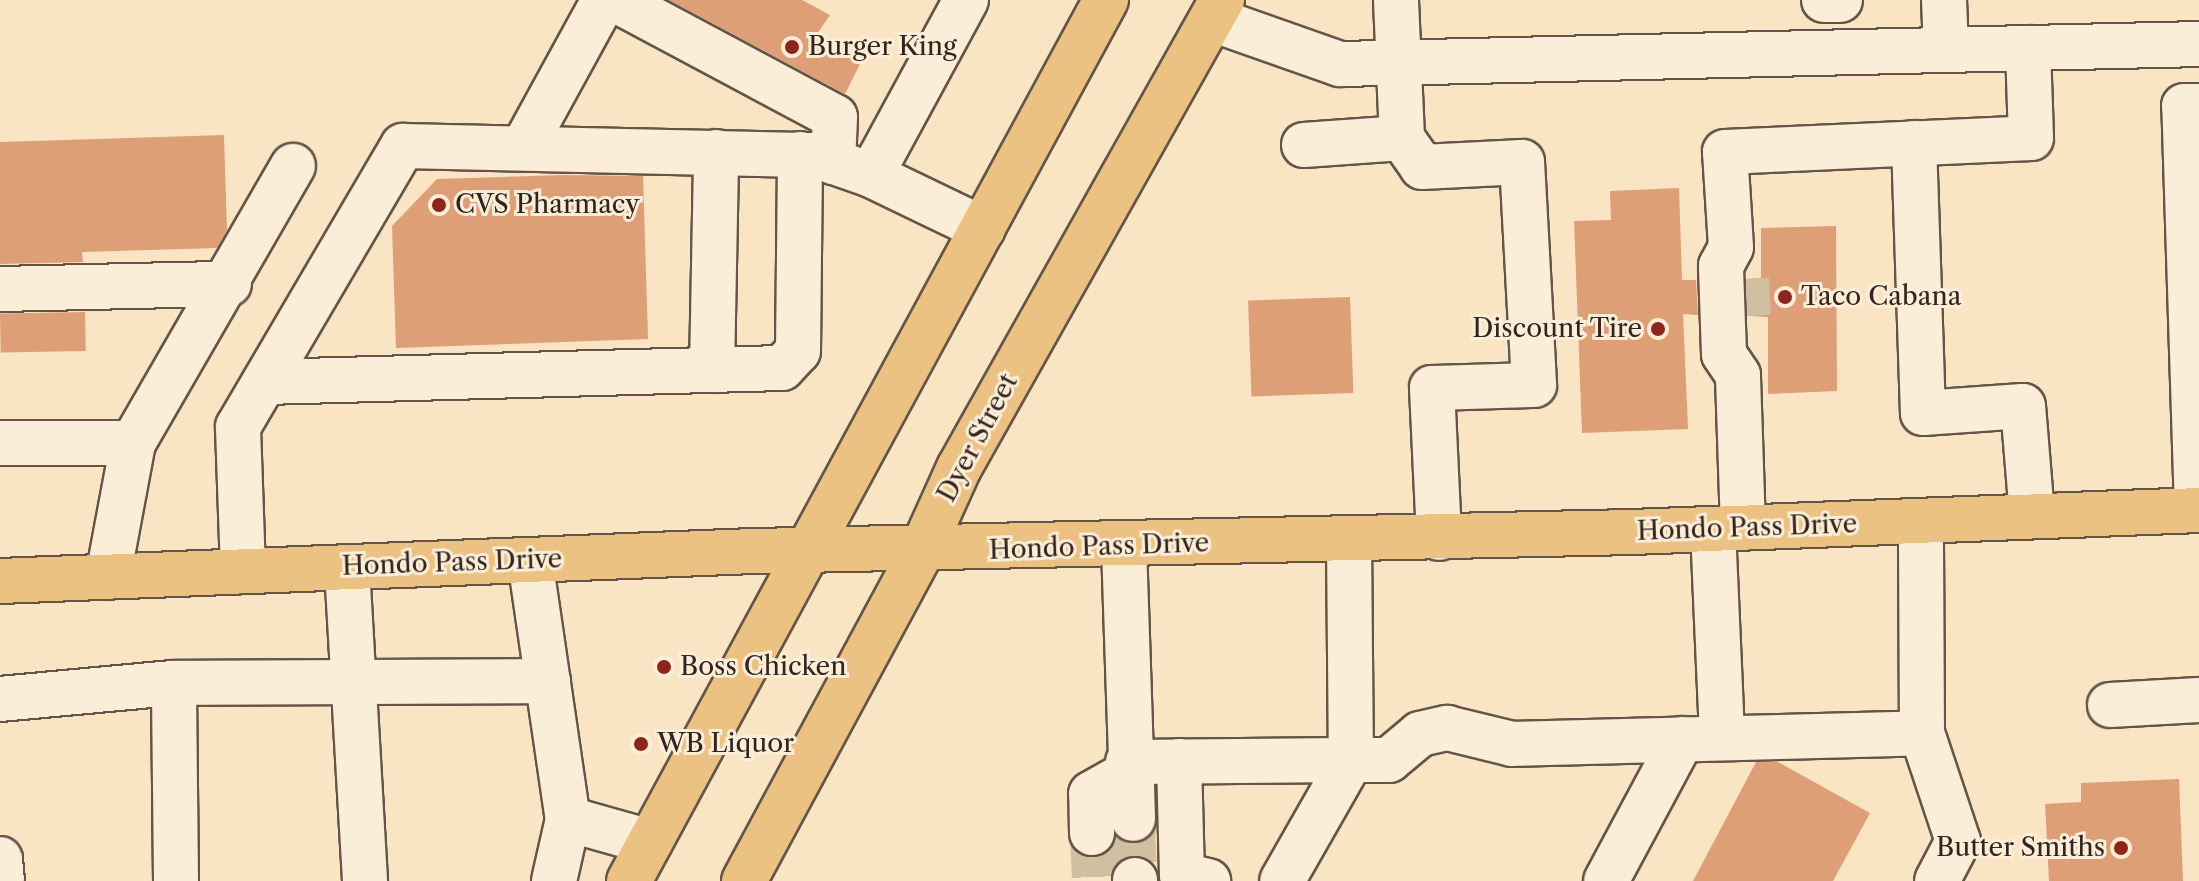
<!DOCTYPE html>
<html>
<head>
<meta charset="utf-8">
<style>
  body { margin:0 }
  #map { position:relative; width:2199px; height:881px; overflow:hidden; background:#f9e5c3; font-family:"Libre Caslon Text",serif }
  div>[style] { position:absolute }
  .building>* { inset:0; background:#de9f77; transform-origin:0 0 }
  .minor-tunnel>* { height:44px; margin-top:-22px; transform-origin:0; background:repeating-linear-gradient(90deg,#d1bfa2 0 44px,transparent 0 66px) }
  .roads { filter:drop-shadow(2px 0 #645548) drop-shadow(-2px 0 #645548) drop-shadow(0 2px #645548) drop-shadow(0 -2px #645548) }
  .minor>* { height:44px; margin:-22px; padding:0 22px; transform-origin:22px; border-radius:22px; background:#fbeed8 }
  .major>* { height:44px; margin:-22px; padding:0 22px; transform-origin:22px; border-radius:22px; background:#ecc282 }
  .dots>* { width:22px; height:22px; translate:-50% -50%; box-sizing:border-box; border:4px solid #fbeed8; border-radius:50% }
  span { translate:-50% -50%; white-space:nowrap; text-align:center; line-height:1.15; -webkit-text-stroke:6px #fbeed8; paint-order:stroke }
  .poi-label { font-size:26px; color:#32251f }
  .left { translate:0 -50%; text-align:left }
  .right { translate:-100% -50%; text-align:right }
  .street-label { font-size:26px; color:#32251f }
</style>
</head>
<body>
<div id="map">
  <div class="building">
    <i style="clip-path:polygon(669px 0,802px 0,830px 15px,817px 34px,862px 60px,845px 94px)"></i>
    <i style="clip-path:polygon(224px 135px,227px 230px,217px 248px,82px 252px,83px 262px,0 264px,0 142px)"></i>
    <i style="clip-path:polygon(565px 175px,643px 176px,648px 339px,396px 348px,392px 226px,437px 179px)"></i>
    <i style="clip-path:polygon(1679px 188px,1682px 280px,1696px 280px,1698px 315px,1683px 314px,1688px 429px,1582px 433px,1574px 221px,1611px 220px,1610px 191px)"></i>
    <i style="clip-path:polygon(1836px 226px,1837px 391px,1768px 394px,1768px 317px,1748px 316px,1746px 279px,1761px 278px,1761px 228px)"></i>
    <i style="left:1350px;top:297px;width:96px;height:102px;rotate:88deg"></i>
    <i style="left:85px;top:312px;width:39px;height:85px;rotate:89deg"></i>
    <i style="clip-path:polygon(1756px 762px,1778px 762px,1870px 813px,1833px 881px,1693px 881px)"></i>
    <i style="clip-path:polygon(2179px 779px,2183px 881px,2049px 881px,2045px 804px,2081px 802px,2081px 783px)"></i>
  </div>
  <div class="minor-tunnel">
    <i style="left:1747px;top:279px;width:37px;rotate:87deg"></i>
    <i style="left:1133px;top:819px;width:61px;rotate:88.1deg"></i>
    <i style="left:1092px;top:833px;width:48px;rotate:87.6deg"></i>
  </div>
  <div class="roads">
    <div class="minor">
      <i style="left:616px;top:0;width:248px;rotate:28.1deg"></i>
      <i style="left:835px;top:117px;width:45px;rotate:92.5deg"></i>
      <i style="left:966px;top:0;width:199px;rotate:118.5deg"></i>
      <i style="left:871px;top:175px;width:124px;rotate:25.7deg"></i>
      <i style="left:1824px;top:0;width:16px"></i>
      <i style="left:1944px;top:0;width:50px;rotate:87.7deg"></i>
      <i style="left:1212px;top:19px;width:136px;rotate:19.4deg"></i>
      <i style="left:1340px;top:64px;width:859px;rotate:-1.33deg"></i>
      <i style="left:1402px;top:138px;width:35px;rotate:55deg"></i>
      <i style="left:1422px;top:167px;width:100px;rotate:-2.9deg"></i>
      <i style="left:1522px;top:162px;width:223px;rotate:86.9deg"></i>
      <i style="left:1534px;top:385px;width:102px;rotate:178.3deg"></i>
      <i style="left:1432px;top:388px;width:150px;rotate:87.3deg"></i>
      <i style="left:1914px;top:143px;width:270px;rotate:88.1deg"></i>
      <i style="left:1923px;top:413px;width:100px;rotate:-4deg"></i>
      <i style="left:2023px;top:406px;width:110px;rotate:85.3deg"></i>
      <i style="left:1304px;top:145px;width:98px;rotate:-4.1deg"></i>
      <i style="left:1402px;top:138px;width:138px;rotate:-92.5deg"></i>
      <i style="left:523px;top:148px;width:169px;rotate:-61.3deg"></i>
      <i style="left:0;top:289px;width:229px;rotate:-1.3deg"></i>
      <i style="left:712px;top:370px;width:218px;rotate:-88.9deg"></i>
      <i style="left:265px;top:382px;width:517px;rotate:-1.55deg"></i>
      <i style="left:782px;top:368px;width:23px;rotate:-47deg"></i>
      <i style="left:798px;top:351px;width:197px;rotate:-89.4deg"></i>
      <i style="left:0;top:443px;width:133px"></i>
      <i style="left:133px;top:443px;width:136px;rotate:100.6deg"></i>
      <i style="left:133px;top:443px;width:320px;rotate:-60deg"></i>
      <i style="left:2197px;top:510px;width:404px;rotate:-91.8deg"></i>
      <i style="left:2184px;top:106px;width:15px"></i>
      <i style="left:1743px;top:528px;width:153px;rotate:-91.9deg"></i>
      <i style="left:1738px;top:375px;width:25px;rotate:-124deg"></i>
      <i style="left:1724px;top:354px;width:88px;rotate:-92deg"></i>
      <i style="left:1721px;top:266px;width:21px;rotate:-62deg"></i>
      <i style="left:1731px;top:247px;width:95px;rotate:-93.6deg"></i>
      <i style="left:1725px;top:152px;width:306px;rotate:-2.6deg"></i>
      <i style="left:2031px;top:138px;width:90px;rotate:-91.9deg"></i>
      <i style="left:1713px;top:529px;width:209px;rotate:87.5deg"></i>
      <i style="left:1349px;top:540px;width:220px;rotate:89.5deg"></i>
      <i style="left:1351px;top:760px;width:38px"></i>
      <i style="left:1389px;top:760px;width:40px;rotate:-40deg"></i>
      <i style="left:1420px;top:734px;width:28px;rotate:-13deg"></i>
      <i style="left:1447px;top:728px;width:67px;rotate:13.8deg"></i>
      <i style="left:1512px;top:744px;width:410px;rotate:-1.5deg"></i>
      <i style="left:1922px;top:733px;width:212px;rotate:-90.3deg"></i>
      <i style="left:1124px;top:546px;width:273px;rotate:88.1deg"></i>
      <i style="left:530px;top:560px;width:262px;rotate:81.7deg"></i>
      <i style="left:568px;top:819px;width:64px;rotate:102.7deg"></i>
      <i style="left:347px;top:568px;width:314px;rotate:86.7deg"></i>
      <i style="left:243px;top:571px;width:144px;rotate:-92deg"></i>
      <i style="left:238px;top:427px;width:326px;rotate:-59.6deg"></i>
      <i style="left:403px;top:146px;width:411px;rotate:1.3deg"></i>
      <i style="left:814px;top:155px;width:60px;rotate:19.3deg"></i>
      <i style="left:0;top:699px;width:175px;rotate:-5.3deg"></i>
      <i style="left:2110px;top:705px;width:89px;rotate:-3.2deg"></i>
      <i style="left:1922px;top:733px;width:114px;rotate:71.6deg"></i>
      <i style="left:1958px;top:841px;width:45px;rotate:117.7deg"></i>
      <i style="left:1179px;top:761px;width:114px;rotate:88.5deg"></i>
      <i style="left:1182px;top:875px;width:27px;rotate:13deg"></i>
      <i style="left:1128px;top:762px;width:223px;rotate:-0.5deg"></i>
      <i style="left:1351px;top:760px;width:139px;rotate:119.7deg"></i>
      <i style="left:568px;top:819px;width:85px;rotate:15.7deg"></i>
      <i style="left:1092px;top:833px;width:39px;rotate:-91deg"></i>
      <i style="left:1091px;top:794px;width:43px;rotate:-29.6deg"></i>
      <i style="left:0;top:859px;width:22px;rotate:85deg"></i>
      <i style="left:1135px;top:880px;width:1px;rotate:90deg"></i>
      <i style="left:176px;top:881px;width:198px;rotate:-90.6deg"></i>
      <i style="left:174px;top:683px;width:374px;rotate:-0.3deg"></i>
      <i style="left:1606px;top:881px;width:161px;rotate:-61.8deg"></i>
    </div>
    <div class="major">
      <i style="left:0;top:581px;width:756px;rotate:-2.28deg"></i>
      <i style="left:755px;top:551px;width:877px;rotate:-1.24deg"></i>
      <i style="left:1632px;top:532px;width:567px;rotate:-2.22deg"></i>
      <i style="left:629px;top:881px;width:1002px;rotate:-61.57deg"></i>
      <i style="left:744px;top:881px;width:374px;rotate:-61.7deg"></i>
      <i style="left:921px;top:552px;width:92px;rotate:-65.7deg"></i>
      <i style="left:959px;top:468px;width:537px;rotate:-60.67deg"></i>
    </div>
  </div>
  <div class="dots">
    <i style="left:792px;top:47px;background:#8f2418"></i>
    <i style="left:439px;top:205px;background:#8f2418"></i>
    <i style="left:1785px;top:297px;background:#8f2418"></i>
    <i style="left:1658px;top:329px;background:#8f2418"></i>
    <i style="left:664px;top:667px;background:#8f2418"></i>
    <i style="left:641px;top:744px;background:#8f2418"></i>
    <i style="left:2121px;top:848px;background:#8f2418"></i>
  </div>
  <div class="poi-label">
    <span class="left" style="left:808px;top:47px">Burger King</span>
    <span class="left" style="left:455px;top:205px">CVS Pharmacy</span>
    <span class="left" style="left:1801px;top:297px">Taco Cabana</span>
    <span class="right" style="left:1642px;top:329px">Discount Tire</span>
    <span class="left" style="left:680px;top:667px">Boss Chicken</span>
    <span class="left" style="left:657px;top:744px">WB Liquor</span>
    <span class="right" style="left:2105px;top:848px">Butter Smiths</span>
  </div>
  <div class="street-label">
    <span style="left:978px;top:438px;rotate:-62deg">Dyer Street</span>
    <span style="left:1747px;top:528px;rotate:-2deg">Hondo Pass Drive</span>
    <span style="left:1099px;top:547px;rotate:-2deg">Hondo Pass Drive</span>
    <span style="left:452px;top:563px;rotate:-2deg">Hondo Pass Drive</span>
  </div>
</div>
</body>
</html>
